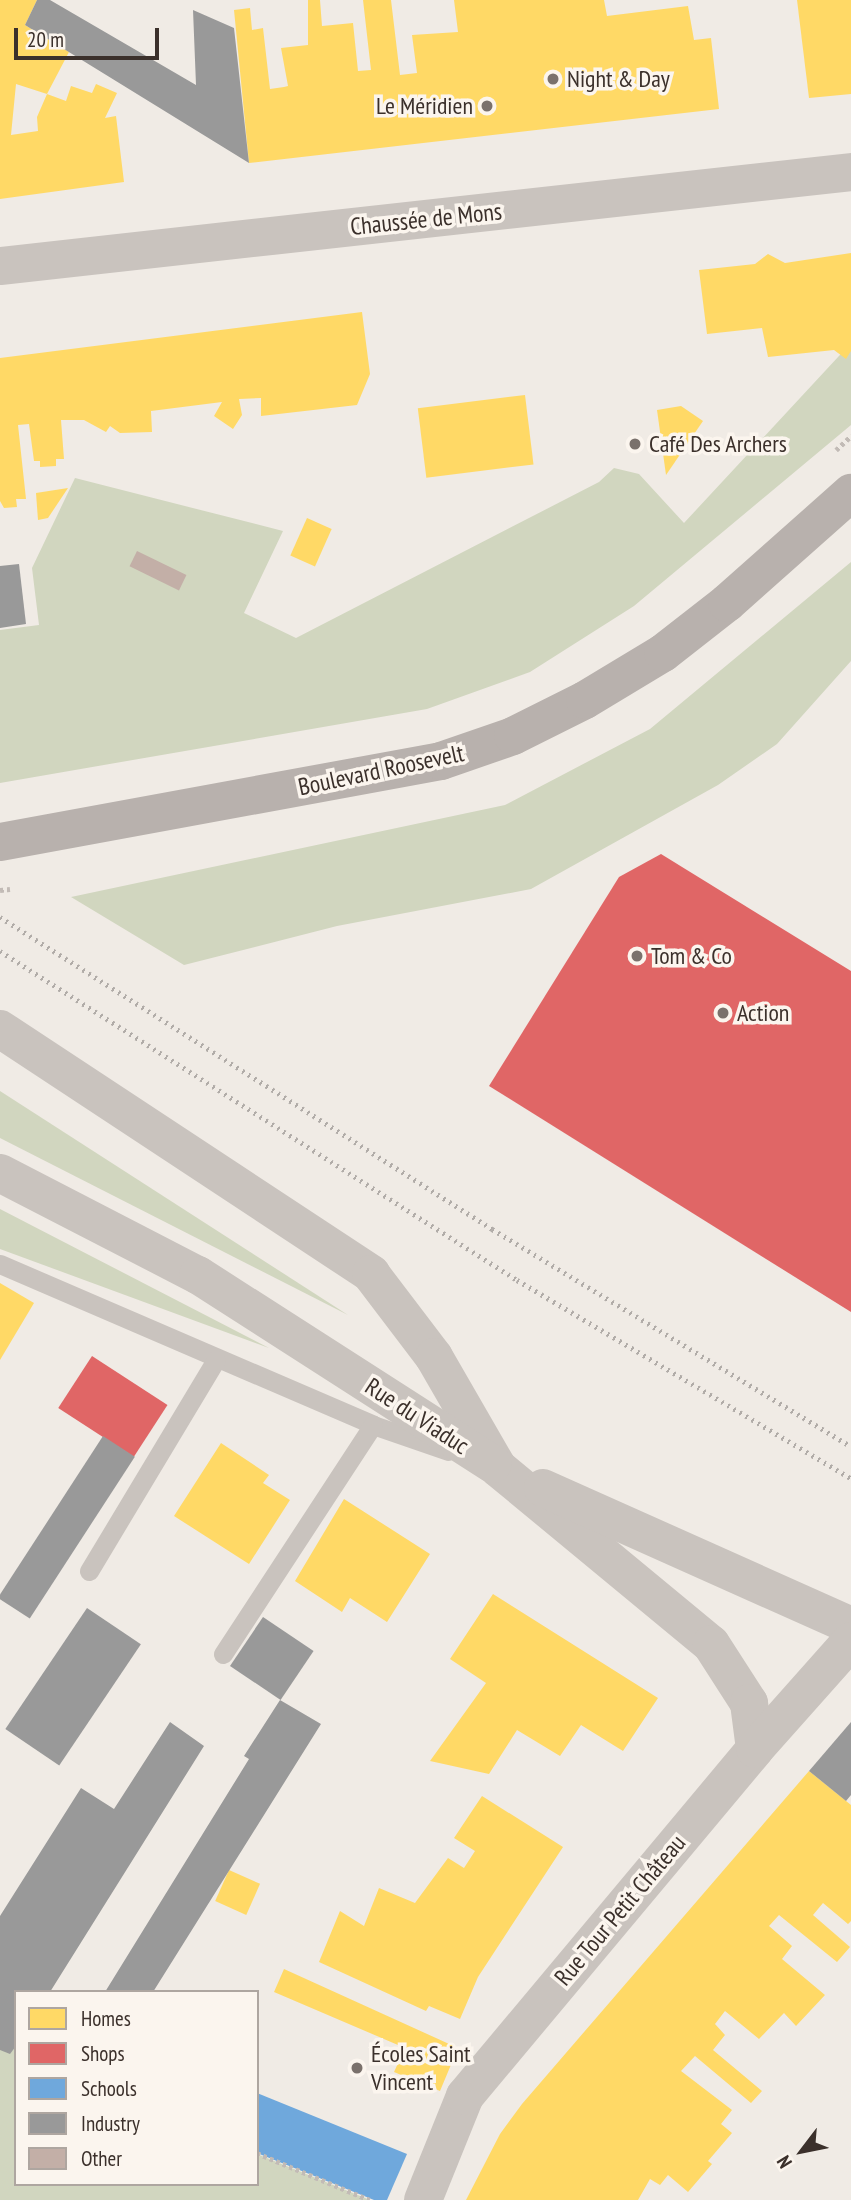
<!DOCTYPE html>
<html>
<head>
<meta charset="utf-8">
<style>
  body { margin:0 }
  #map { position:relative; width:851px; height:2200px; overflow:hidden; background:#f0ebe5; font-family:"PT Sans Narrow",sans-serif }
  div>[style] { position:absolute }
  .green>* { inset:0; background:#d1d6bf }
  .homes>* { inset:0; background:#ffd966; transform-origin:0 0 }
  .shops>* { inset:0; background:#e06666; transform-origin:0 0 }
  .schools>* { inset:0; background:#6fa8dc }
  .industry>* { inset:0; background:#999; transform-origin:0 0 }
  .building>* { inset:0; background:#c3afa7; transform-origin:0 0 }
  .path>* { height:4.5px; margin-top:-2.25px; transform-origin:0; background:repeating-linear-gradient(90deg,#c2bbb6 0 3.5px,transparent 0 7px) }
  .lane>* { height:19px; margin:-9.5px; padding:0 9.5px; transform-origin:9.5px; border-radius:9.5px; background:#c9c3be }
  .street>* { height:38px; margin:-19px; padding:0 19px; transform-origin:19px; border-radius:19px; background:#c9c3be }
  .primary>* { height:38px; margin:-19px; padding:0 19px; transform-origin:19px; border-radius:19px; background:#b8b1ad }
  .rail>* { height:5px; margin-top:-2.5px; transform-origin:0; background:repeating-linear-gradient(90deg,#b1aca8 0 2px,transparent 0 7px) }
  .dots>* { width:19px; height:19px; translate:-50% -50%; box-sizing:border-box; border:4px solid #fbf5ee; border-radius:50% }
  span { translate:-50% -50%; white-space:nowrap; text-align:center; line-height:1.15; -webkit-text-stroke:7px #fbf5ee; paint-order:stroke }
  .poi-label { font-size:24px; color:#3b302b }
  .left { translate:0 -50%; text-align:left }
  .right { translate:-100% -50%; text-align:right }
  .street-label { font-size:24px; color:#3b302b }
  .legend { position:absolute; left:14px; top:1990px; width:245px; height:196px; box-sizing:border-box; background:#fbf5ee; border:2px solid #aea6a0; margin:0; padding:9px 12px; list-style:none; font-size:21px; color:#3b302b }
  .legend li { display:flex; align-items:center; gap:14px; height:35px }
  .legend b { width:35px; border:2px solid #aea6a0 }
  .north { position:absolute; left:767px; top:2116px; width:70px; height:70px; -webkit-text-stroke:5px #fbf5ee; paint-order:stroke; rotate:238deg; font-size:19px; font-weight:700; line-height:28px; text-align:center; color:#3b302b }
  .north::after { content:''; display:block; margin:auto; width:24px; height:32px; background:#3b302b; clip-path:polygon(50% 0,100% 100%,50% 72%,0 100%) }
  .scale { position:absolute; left:14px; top:28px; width:145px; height:32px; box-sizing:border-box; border:4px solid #3b302b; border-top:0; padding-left:9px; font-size:21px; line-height:24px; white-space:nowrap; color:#3b302b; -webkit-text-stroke:5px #fbf5ee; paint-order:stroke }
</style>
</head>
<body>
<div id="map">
  <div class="green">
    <i style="clip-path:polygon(851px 343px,851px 425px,634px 606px,530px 672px,427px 709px,0 783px,0 630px,39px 625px,32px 568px,75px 478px,283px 531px,244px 613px,296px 638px,599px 482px,614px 468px,639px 474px,684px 523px)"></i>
    <i style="clip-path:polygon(851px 562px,851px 661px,777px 744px,718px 785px,531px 889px,337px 926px,184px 965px,71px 897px,505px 805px,650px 729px)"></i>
    <i style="clip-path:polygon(0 1091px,348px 1315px,0 1138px)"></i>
    <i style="clip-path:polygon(0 1209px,269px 1348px,0 1249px)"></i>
    <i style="clip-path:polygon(0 2037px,16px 2044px,16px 2184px,257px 2184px,257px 2154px,370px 2200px,0 2200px)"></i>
  </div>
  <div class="homes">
    <i style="clip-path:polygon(evenodd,0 0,37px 0,25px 25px,69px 52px,47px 94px,66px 101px,71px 86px,92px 93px,96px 84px,117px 93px,105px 118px,116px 116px,124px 182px,0 199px,0 0,16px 84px,47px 94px,37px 117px,38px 131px,11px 135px,16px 84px)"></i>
    <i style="clip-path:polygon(308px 0,320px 0,322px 26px,353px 23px,358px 71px,371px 70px,363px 0,391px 0,400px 75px,417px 73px,412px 35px,458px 32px,454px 0,604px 0,607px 16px,688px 6px,694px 40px,711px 38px,719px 109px,249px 163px,234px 10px,250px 8px,252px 30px,263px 28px,270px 89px,284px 87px,288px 86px,281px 48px,308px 45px)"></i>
    <i style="clip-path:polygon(797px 0,851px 0,851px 94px,809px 98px)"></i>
    <i style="clip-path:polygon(851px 253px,851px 351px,846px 359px,834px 350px,768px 357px,762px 328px,707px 334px,699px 270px,755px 264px,768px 254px,785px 263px)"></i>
    <i style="clip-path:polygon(362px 312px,370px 374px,357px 405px,261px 416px,261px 398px,239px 399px,242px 415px,233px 429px,214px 416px,222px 402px,151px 411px,152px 432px,120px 433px,110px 426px,106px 432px,84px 420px,61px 420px,64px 459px,56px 459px,56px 466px,40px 467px,40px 461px,34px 461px,29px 424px,18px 425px,26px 499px,16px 499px,17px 507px,4px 508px,0 501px,0 358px)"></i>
    <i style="left:525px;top:395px;width:70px;height:108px;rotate:83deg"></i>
    <i style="clip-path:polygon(681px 406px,703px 421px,666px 475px,657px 410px)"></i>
    <i style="clip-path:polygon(68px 488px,48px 518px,38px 520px,36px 493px)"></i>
    <i style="left:307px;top:518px;width:27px;height:41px;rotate:24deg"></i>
    <i style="clip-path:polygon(0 1283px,34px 1303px,0 1360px)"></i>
    <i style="clip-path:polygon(221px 1443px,269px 1475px,263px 1483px,290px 1500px,249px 1564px,174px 1516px)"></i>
    <i style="clip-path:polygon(344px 1499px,430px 1554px,387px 1622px,350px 1598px,342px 1612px,295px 1581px)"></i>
    <i style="clip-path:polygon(493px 1594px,658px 1698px,623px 1751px,581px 1725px,560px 1756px,517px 1730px,489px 1774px,430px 1761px,486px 1683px,450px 1659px)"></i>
    <i style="clip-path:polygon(809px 1771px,851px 1805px,851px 1921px,848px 1924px,823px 1903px,813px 1915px,850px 1947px,837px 1962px,779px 1915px,769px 1926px,792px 1946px,782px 1959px,825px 1995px,796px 2026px,784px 2013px,759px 2039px,725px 2011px,715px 2024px,725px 2035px,713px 2050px,762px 2091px,751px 2103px,695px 2056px,681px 2071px,732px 2110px,721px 2124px,732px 2133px,708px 2161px,712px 2164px,688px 2192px,668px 2175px,660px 2185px,650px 2179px,638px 2200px,466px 2200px,500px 2134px,522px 2104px)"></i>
    <i style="clip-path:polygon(482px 1796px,563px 1847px,478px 1977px,460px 2019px,429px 2006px,426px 2011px,319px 1962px,340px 1911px,364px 1926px,379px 1888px,415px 1903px,448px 1858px,464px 1868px,475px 1851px,454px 1838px)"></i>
    <i style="left:229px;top:1870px;width:34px;height:34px;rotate:24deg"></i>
    <i style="clip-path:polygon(284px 1969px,458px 2048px,440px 2091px,394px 2072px,405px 2048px,274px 1992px)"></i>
  </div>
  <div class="shops">
    <i style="clip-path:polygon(661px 854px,851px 971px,851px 1312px,489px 1086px,619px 877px)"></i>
    <i style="left:92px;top:1356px;width:90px;height:62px;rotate:33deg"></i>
  </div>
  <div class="schools">
    <i style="clip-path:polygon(257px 2093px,407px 2154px,387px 2200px,374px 2200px,257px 2153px)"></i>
  </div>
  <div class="industry">
    <i style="clip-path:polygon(37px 0,50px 0,196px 85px,193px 10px,234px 28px,249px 163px,25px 25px)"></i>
    <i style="clip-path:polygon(19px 564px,26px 624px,0 628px,0 566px)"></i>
    <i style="left:103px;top:1436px;width:38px;height:193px;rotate:33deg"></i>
    <i style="left:87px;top:1608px;width:65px;height:146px;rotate:34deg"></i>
    <i style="left:263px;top:1617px;width:61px;height:59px;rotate:34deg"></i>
    <i style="clip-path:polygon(280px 1700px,321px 1724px,153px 1992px,105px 1992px,249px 1759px,244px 1756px)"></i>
    <i style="clip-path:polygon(170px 1722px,204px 1746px,50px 1992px,16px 1992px,16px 2046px,10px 2054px,0 2050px,0 1916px,81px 1788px,114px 1809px)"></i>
    <i style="clip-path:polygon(851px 1722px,851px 1795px,846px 1801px,809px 1771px)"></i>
  </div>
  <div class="building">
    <i style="left:137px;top:551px;width:55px;height:17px;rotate:26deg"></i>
  </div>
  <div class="path">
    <i style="left:836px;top:450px;width:21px;rotate:-43deg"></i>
    <i style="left:0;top:890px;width:10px;rotate:-6deg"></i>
    <i style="left:257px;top:2153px;width:122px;rotate:22.6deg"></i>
  </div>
  <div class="lane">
    <i style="left:0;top:1264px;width:406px;rotate:23.3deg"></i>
    <i style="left:373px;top:1425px;width:79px;rotate:19.1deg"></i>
    <i style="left:89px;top:1571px;width:246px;rotate:-59deg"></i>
    <i style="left:223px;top:1654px;width:274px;rotate:-56.8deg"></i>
  </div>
  <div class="street">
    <i style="left:0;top:266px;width:856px;rotate:-6.3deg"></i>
    <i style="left:0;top:1029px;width:445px;rotate:33.4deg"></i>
    <i style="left:371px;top:1274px;width:104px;rotate:52.8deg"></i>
    <i style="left:434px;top:1357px;width:128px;rotate:60deg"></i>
    <i style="left:498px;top:1468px;width:276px;rotate:39.6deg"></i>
    <i style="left:711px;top:1644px;width:70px;rotate:57.2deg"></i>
    <i style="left:749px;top:1703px;width:46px;rotate:82.6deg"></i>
    <i style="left:0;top:1173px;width:223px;rotate:27.3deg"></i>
    <i style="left:198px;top:1275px;width:350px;rotate:32.7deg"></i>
    <i style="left:543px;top:1488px;width:338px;rotate:24.1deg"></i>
    <i style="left:423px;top:2200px;width:112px;rotate:-68deg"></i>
    <i style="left:465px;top:2096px;width:452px;rotate:-50.1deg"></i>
    <i style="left:755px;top:1749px;width:144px;rotate:-48.4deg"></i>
  </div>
  <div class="primary">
    <i style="left:0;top:842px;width:448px;rotate:-10.4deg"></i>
    <i style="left:441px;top:761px;width:76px;rotate:-19.1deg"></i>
    <i style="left:513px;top:736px;width:80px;rotate:-26.6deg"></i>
    <i style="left:585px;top:700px;width:91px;rotate:-31.1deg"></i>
    <i style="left:663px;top:653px;width:81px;rotate:-38deg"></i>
    <i style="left:727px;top:603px;width:166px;rotate:-41.6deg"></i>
  </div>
  <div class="rail">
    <i style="left:0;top:917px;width:583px;rotate:32.38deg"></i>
    <i style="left:492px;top:1229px;width:419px;rotate:31.2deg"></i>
    <i style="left:0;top:951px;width:613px;rotate:32.47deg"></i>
    <i style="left:517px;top:1280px;width:388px;rotate:30.7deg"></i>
  </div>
  <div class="dots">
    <i style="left:553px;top:79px;background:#7a716c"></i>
    <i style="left:487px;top:106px;background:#7a716c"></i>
    <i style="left:635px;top:444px;background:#7a716c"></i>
    <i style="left:637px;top:956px;background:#7a716c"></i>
    <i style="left:723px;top:1013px;background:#7a716c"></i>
    <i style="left:357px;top:2068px;background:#7a716c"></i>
  </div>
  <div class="poi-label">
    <span class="left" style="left:567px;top:79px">Night &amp; Day</span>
    <span class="right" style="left:473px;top:106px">Le Méridien</span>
    <span class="left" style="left:649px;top:444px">Café Des Archers</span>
    <span class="left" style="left:651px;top:956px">Tom &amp; Co</span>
    <span class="left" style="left:737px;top:1013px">Action</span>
    <span class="left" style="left:371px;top:2068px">Écoles Saint<br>Vincent</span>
  </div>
  <div class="street-label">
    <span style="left:426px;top:219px;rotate:-6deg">Chaussée de Mons</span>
    <span style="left:381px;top:770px;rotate:-12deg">Boulevard Roosevelt</span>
    <span style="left:417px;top:1416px;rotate:33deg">Rue du Viaduc</span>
    <span style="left:620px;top:1910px;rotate:-50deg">Rue Tour Petit Château</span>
  </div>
  <ul class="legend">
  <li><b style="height:19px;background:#ffd966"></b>Homes</li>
  <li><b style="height:19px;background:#e06666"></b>Shops</li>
  <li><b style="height:19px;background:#6fa8dc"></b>Schools</li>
  <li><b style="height:19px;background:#999"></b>Industry</li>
  <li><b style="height:19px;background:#c3afa7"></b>Other</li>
  </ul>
  <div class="north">N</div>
  <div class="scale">20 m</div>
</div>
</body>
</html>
